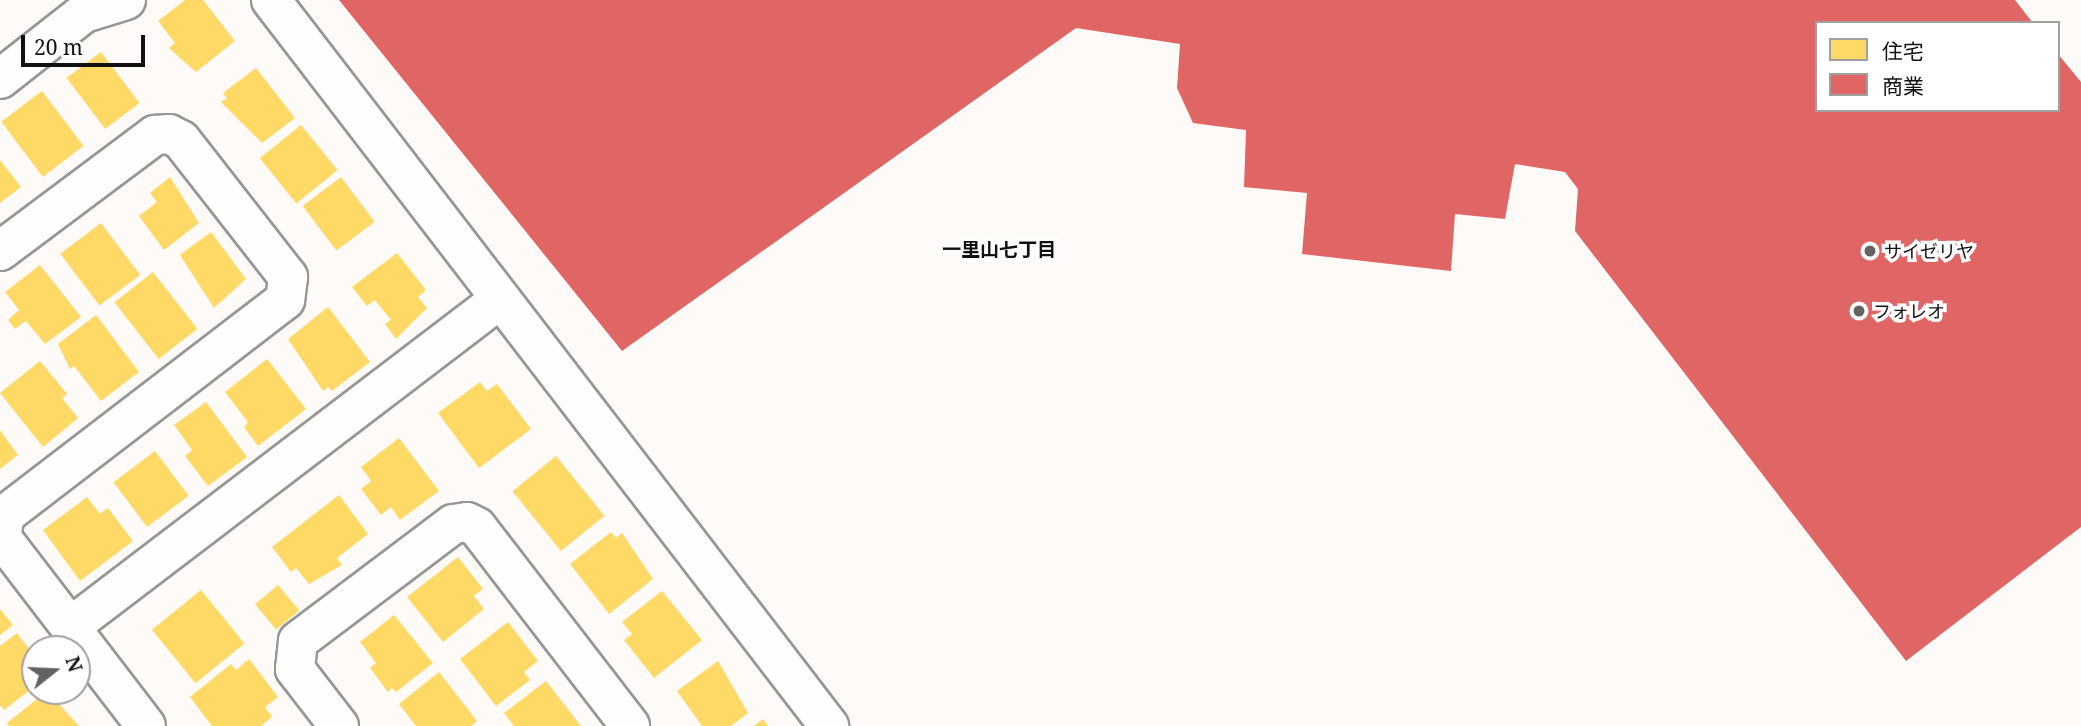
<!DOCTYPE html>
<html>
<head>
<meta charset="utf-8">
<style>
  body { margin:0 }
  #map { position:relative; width:2081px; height:726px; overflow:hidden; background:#fdfaf7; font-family:"Noto Serif","Noto Sans JP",serif }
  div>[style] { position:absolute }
  .homes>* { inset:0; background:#ffd966; transform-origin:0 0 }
  .shops>* { inset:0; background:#e06666 }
  .roads { filter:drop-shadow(2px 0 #979695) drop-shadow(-2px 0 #979695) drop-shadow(0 2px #979695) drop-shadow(0 -2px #979695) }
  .minor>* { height:38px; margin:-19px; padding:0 19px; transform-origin:19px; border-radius:19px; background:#fffefe }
  .tertiary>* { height:38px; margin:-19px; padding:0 19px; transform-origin:19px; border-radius:19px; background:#fffefe }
  .dots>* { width:19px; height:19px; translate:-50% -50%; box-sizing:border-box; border:4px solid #fff; border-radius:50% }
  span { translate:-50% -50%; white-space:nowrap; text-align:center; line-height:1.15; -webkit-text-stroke:7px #fff; paint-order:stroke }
  .poi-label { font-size:18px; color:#111 }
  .left { translate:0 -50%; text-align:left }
  .neighbourhood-label { font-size:19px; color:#111; font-weight:700 }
  .legend { position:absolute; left:1815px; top:21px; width:245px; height:91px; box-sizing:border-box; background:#fff; border:2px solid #a0a0a0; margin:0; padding:9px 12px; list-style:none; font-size:21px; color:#111 }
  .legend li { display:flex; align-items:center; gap:14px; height:35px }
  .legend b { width:35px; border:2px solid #a0a0a0 }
  .north { position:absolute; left:21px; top:635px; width:70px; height:70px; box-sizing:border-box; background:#fff; border:2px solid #a0a0a0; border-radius:50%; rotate:72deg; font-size:19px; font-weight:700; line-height:28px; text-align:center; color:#111 }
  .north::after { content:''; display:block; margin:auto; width:24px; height:32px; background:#646362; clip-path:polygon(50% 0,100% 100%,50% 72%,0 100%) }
  .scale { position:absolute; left:21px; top:35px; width:124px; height:32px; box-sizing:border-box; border:4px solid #111; border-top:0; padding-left:9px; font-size:21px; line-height:24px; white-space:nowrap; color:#111; -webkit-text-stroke:5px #fff; paint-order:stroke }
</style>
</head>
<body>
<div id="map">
  <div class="homes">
    <i style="clip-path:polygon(185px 0,203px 0,235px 41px,196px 72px,169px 48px,175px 43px,158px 21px)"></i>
    <i style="left:101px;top:52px;width:64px;height:43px;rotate:53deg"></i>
    <i style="clip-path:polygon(256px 68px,295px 118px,262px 143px,221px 102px,227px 99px,223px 93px)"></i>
    <i style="left:42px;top:91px;width:69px;height:51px;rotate:53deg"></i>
    <i style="left:301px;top:125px;width:58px;height:53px;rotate:51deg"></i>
    <i style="clip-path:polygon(0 160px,21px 187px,0 203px)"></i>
    <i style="clip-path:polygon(170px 177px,199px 223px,164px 250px,139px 216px,157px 202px,150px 193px)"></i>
    <i style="left:341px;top:177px;width:56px;height:48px;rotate:53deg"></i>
    <i style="left:101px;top:223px;width:65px;height:51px;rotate:53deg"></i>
    <i style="clip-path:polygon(211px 232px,246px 279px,214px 308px,180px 255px)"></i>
    <i style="clip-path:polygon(397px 253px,426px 290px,418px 297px,427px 308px,396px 339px,385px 324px,391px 320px,375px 300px,367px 306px,352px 287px)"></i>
    <i style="clip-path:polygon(40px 265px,81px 317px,45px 344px,26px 321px,15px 329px,8px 320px,19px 310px,5px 292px)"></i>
    <i style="left:153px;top:272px;width:72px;height:49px;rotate:52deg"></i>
    <i style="clip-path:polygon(328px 307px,370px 362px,332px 391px,328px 387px,323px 391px,288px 339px)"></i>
    <i style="clip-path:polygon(96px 315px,139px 372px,101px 401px,74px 366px,70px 369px,58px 344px)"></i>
    <i style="clip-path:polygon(267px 359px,306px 409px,258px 446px,244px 427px,248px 422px,225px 392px)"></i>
    <i style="clip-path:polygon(40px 361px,67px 394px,62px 398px,78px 418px,43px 447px,0 393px)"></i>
    <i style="clip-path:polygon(480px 382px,487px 391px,497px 384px,531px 429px,479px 468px,438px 413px)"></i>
    <i style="clip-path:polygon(206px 402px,247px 457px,208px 486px,185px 456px,192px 450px,174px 425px)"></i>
    <i style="clip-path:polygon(0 430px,18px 455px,0 469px)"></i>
    <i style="clip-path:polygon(399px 438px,439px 491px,400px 520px,391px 507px,381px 515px,361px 489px,371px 481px,361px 467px)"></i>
    <i style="left:155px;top:451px;width:56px;height:52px;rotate:53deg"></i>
    <i style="left:556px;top:456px;width:77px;height:56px;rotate:51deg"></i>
    <i style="clip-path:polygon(339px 495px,368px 534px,337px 558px,342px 565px,309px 584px,296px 568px,291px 572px,272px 547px)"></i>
    <i style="clip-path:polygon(87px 497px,100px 514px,108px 508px,133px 541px,80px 581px,43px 530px)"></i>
    <i style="clip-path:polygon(611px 532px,616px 538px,622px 533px,653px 579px,609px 614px,570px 564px)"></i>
    <i style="clip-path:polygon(458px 557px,483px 589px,474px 596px,484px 609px,443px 642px,407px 597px)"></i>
    <i style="left:278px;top:585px;width:33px;height:30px;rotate:50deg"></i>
    <i style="left:201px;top:590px;width:69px;height:63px;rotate:51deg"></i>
    <i style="clip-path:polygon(662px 591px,702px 640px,654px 678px,624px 640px,632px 634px,622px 622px)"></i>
    <i style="clip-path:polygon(0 609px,13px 625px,0 635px)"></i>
    <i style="clip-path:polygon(394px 615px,433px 663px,396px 692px,392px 688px,388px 692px,370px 668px,376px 663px,360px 642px)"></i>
    <i style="clip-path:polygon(508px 622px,538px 661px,524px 672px,530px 680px,496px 706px,460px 659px)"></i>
    <i style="clip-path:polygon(17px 633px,35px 657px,31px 679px,35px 686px,4px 710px,0 705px,0 646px)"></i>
    <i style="clip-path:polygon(249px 659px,278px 697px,265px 707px,272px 717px,261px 726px,212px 726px,190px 697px,231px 664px,236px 670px)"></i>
    <i style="clip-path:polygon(718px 661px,748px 713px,731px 726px,702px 726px,677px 691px)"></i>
    <i style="clip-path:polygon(439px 672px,477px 721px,471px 726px,416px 726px,399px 704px)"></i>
    <i style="clip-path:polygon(546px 681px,581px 726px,514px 726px,504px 713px)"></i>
    <i style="clip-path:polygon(47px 691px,79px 726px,9px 726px,7px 723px)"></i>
    <i style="clip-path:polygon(763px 719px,768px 726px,754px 726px)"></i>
  </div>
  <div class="shops">
    <i style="clip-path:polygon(339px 0,2015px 0,2033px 23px,1817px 23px,1817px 110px,2058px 110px,2058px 54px,2081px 82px,2081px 527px,1906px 661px,1575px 231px,1578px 189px,1565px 172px,1515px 164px,1505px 219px,1455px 214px,1451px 271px,1302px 254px,1307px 193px,1244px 187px,1246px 130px,1193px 123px,1177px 88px,1180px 44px,1076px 28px,622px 351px)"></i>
  </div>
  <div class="roads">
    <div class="minor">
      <i style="left:0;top:79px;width:107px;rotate:-38.2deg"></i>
      <i style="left:84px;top:13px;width:44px;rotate:-17.2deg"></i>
      <i style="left:0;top:251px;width:194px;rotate:-36.8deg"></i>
      <i style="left:155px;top:135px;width:14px;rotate:-4deg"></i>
      <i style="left:169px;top:134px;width:13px;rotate:27deg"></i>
      <i style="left:181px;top:140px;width:174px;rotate:52deg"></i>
      <i style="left:288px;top:277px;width:23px;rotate:97deg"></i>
      <i style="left:285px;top:300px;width:353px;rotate:142.5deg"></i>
      <i style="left:5px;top:515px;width:22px;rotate:100deg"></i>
      <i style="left:70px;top:627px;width:539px;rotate:-37.32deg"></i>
      <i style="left:339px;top:726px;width:72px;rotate:-127.7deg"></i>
      <i style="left:295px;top:669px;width:28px;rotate:-84deg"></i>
      <i style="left:298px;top:641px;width:194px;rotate:-37deg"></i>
      <i style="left:453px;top:524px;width:14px;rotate:-8deg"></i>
      <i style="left:467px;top:522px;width:11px;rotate:27deg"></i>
      <i style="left:477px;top:527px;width:251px;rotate:52.4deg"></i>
    </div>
    <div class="tertiary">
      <i style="left:271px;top:0;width:916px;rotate:52.45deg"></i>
      <i style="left:1px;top:537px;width:238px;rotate:52.5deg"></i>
    </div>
  </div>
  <div class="dots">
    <i style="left:1870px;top:251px;background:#646362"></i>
    <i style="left:1859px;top:311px;background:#646362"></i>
  </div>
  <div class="poi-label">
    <span class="left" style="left:1884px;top:251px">サイゼリヤ</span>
    <span class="left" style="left:1873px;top:311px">フォレオ</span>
  </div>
  <div class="neighbourhood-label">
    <span style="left:999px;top:250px">一里山七丁目</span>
  </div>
  <ul class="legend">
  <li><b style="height:19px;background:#ffd966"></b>住宅</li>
  <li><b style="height:19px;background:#e06666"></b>商業</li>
  </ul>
  <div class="north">N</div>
  <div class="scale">20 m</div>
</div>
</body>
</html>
